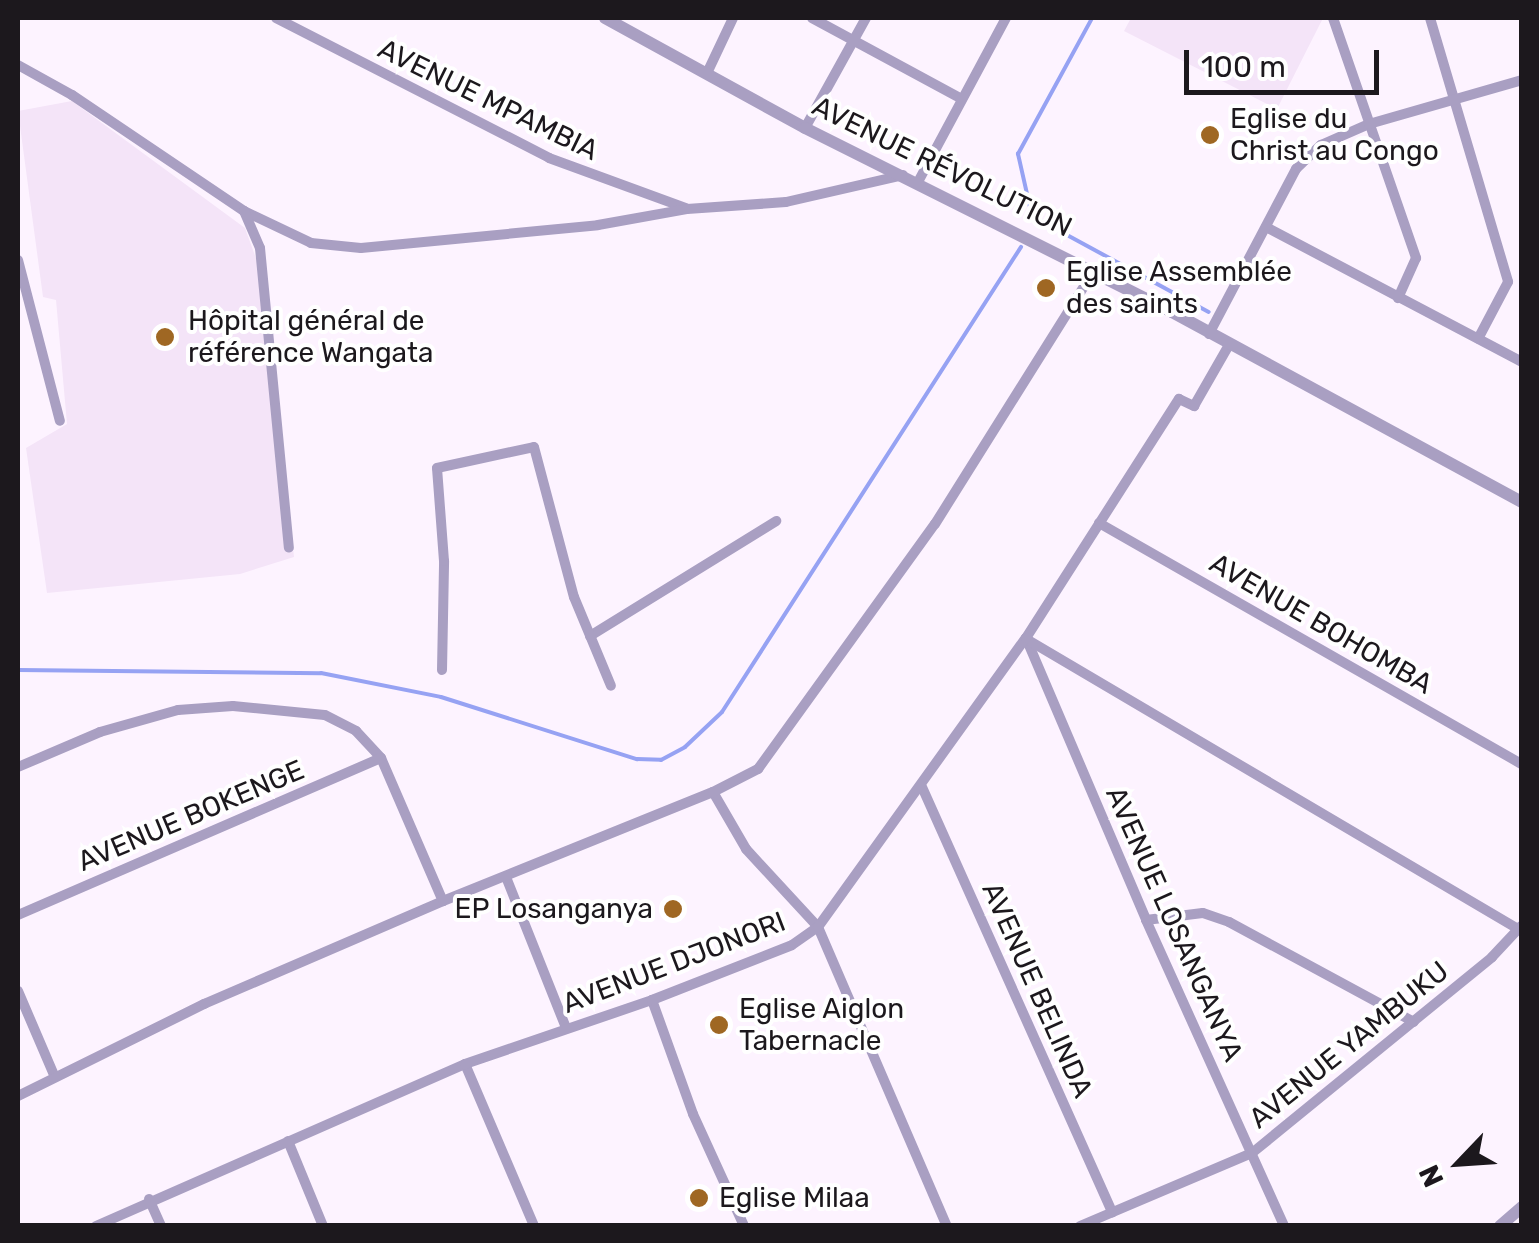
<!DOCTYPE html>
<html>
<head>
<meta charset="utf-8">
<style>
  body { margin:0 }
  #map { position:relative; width:1539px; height:1243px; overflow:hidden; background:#fdf3ff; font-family:Rubik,sans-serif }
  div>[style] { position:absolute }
  .built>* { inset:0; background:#f4e4f8 }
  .stream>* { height:4px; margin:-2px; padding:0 2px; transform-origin:2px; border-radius:2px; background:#96a2f3 }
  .minor>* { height:10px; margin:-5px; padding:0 5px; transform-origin:5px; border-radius:5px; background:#a99fc2 }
  .tertiary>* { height:12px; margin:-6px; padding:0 6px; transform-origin:6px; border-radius:6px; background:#a99fc2 }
  .dots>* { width:28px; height:28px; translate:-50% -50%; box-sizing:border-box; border:5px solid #fff; border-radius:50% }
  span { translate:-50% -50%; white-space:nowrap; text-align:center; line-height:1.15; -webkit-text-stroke:8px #fff; paint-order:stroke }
  .street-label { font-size:28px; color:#1c181d }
  .poi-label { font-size:28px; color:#1c181d }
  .left { translate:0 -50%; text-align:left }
  .right { translate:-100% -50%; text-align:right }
  .frame { position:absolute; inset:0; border:20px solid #1c181d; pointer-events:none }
  .north { position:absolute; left:1409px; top:1113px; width:100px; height:100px; -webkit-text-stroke:8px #fff; paint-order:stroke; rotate:245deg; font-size:28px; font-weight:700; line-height:40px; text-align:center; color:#1c181d }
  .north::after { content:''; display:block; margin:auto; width:35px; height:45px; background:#1c181d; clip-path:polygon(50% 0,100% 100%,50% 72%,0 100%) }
  .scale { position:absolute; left:1184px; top:50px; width:195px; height:45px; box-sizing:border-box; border:5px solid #1c181d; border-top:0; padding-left:12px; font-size:30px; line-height:35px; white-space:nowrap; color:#1c181d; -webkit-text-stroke:8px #fff; paint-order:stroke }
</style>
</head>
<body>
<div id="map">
  <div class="built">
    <i style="clip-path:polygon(1131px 18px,1323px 18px,1277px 109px,1124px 31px)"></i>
    <i style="clip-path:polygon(72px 101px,245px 228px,266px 286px,294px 557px,240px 574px,47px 593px,26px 448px,67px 424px,56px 300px,43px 297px,18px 111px)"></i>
  </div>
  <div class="stream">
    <i style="left:1032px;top:216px;width:64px;rotate:-102.7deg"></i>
    <i style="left:1018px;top:154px;width:155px;rotate:-61.4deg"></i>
    <i style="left:1030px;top:219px;width:4px;rotate:-56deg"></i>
    <i style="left:1032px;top:216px;width:201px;rotate:28.5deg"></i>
    <i style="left:18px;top:670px;width:303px;rotate:0.6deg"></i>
    <i style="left:321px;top:673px;width:122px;rotate:11.3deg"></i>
    <i style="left:441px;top:697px;width:206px;rotate:17.6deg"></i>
    <i style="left:637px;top:759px;width:24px;rotate:2deg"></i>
    <i style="left:661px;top:760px;width:27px;rotate:-28deg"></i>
    <i style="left:685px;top:747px;width:51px;rotate:-43.4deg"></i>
    <i style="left:722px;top:712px;width:553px;rotate:-57.26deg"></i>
  </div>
  <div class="minor">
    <i style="left:276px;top:18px;width:307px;rotate:27.1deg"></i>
    <i style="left:549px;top:158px;width:146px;rotate:20.1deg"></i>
    <i style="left:812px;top:18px;width:168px;rotate:28.4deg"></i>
    <i style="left:1333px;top:18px;width:254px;rotate:70.9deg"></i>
    <i style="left:1416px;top:258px;width:44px;rotate:114.2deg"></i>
    <i style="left:1430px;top:18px;width:275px;rotate:73.5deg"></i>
    <i style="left:1508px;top:282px;width:64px;rotate:117.8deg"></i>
    <i style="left:18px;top:65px;width:62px;rotate:29.1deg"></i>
    <i style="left:72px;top:95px;width:207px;rotate:34deg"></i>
    <i style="left:244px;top:211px;width:74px;rotate:25.5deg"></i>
    <i style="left:311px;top:243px;width:50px;rotate:5.7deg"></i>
    <i style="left:361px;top:248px;width:238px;rotate:-5.5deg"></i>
    <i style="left:598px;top:225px;width:90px;rotate:-10.2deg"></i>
    <i style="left:687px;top:209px;width:99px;rotate:-4deg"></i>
    <i style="left:786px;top:202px;width:120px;rotate:-13deg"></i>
    <i style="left:708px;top:71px;width:59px;rotate:-64.7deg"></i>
    <i style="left:805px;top:128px;width:126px;rotate:-61deg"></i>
    <i style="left:918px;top:182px;width:186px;rotate:-61.8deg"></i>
    <i style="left:244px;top:211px;width:40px;rotate:66.6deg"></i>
    <i style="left:260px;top:248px;width:301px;rotate:84.5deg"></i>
    <i style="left:1266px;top:227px;width:289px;rotate:27.8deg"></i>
    <i style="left:18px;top:260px;width:166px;rotate:75.4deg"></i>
    <i style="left:1209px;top:334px;width:187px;rotate:-62.2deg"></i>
    <i style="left:1296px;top:169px;width:35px;rotate:-44deg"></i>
    <i style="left:1321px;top:145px;width:52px;rotate:-23.6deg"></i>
    <i style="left:1369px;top:124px;width:159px;rotate:-16deg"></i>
    <i style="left:1099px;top:523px;width:487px;rotate:29.7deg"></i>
    <i style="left:590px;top:636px;width:219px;rotate:-31.7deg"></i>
    <i style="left:1026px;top:638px;width:306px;rotate:66.9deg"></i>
    <i style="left:1146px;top:920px;width:336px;rotate:65.7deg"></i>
    <i style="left:1028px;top:640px;width:569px;rotate:30.53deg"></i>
    <i style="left:442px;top:670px;width:109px;rotate:-88.9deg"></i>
    <i style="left:444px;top:561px;width:93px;rotate:-94.3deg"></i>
    <i style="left:437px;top:468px;width:99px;rotate:-12.2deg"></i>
    <i style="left:534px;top:447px;width:155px;rotate:75.1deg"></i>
    <i style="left:574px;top:597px;width:96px;rotate:67.4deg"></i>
    <i style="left:18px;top:767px;width:89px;rotate:-23.1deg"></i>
    <i style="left:100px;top:732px;width:81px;rotate:-15.8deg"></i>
    <i style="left:178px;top:710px;width:55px;rotate:-4.2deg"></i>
    <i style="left:233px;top:706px;width:92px;rotate:5.6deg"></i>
    <i style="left:325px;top:715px;width:35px;rotate:27deg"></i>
    <i style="left:356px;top:731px;width:37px;rotate:47deg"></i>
    <i style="left:381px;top:758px;width:156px;rotate:66.6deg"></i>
    <i style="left:922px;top:787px;width:466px;rotate:65.9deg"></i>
    <i style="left:713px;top:792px;width:66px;rotate:59.9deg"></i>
    <i style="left:746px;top:849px;width:106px;rotate:47.3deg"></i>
    <i style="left:818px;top:927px;width:326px;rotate:66.7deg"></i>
    <i style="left:506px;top:877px;width:162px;rotate:68.3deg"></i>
    <i style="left:18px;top:915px;width:395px;rotate:-23.4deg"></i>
    <i style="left:1146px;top:920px;width:57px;rotate:-7deg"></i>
    <i style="left:1203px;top:913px;width:28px;rotate:19deg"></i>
    <i style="left:1229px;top:922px;width:210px;rotate:28.4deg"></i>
    <i style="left:18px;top:991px;width:91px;rotate:66.8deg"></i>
    <i style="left:652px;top:1000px;width:121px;rotate:70.2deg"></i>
    <i style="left:693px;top:1114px;width:123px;rotate:65.5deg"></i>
    <i style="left:465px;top:1064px;width:176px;rotate:66.9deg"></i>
    <i style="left:18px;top:1096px;width:208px;rotate:-26.3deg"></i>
    <i style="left:204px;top:1004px;width:260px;rotate:-23.3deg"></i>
    <i style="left:443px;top:901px;width:291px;rotate:-22deg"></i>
    <i style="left:713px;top:792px;width:51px;rotate:-27.1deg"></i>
    <i style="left:758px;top:769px;width:302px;rotate:-54.2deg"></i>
    <i style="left:935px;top:524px;width:299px;rotate:-57.9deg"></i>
    <i style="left:288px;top:1141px;width:92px;rotate:67.6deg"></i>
    <i style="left:149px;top:1199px;width:30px;rotate:66deg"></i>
    <i style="left:96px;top:1226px;width:403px;rotate:-23.7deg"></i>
    <i style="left:465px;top:1064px;width:198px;rotate:-18.9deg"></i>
    <i style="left:652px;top:1000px;width:150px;rotate:-21.4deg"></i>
    <i style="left:792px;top:945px;width:32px;rotate:-35deg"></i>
    <i style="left:818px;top:927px;width:356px;rotate:-54.3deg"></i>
    <i style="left:1026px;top:638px;width:284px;rotate:-57.4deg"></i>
    <i style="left:1179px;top:399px;width:17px;rotate:25deg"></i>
    <i style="left:1194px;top:406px;width:70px;rotate:-60.2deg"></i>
    <i style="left:1080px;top:1226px;width:187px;rotate:-23deg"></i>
    <i style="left:1252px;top:1153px;width:310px;rotate:-39.2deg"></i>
    <i style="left:1492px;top:957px;width:42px;rotate:-46.9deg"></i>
  </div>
  <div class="tertiary">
    <i style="left:605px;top:18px;width:228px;rotate:28.8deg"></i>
    <i style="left:805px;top:128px;width:411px;rotate:26.6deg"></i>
    <i style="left:1172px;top:312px;width:398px;rotate:28.5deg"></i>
    <i style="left:1500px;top:1226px;width:29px;rotate:-41deg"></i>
  </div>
  <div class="dots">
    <i style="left:1210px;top:135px;background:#9f6723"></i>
    <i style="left:1046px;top:288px;background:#9f6723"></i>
    <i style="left:165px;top:337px;background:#9f6723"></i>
    <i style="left:673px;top:909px;background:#9f6723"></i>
    <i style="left:719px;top:1025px;background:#9f6723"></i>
    <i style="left:699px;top:1198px;background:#9f6723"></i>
  </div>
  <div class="street-label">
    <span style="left:488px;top:100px;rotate:26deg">AVENUE MPAMBIA</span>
    <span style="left:942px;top:167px;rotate:26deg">AVENUE RÉVOLUTION</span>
    <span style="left:1321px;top:624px;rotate:30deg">AVENUE BOHOMBA</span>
    <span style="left:191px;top:816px;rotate:-23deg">AVENUE BOKENGE</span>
    <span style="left:1174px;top:924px;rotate:66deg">AVENUE LOSANGANYA</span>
    <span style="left:674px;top:963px;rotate:-21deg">AVENUE DJONORI</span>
    <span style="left:1037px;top:990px;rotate:66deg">AVENUE BELINDA</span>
    <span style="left:1349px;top:1045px;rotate:-39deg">AVENUE YAMBUKU</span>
  </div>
  <div class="poi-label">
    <span class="left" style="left:1230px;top:135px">Eglise du<br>Christ au Congo</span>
    <span class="left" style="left:1066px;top:288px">Eglise Assemblée<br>des saints</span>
    <span class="left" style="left:188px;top:337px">Hôpital général de<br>référence Wangata</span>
    <span class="right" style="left:653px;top:909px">EP Losanganya</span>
    <span class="left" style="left:739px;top:1025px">Eglise Aiglon<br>Tabernacle</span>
    <span class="left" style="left:719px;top:1198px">Eglise Milaa</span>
  </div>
  <div class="frame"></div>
  <div class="north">N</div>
  <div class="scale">100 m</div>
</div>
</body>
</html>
